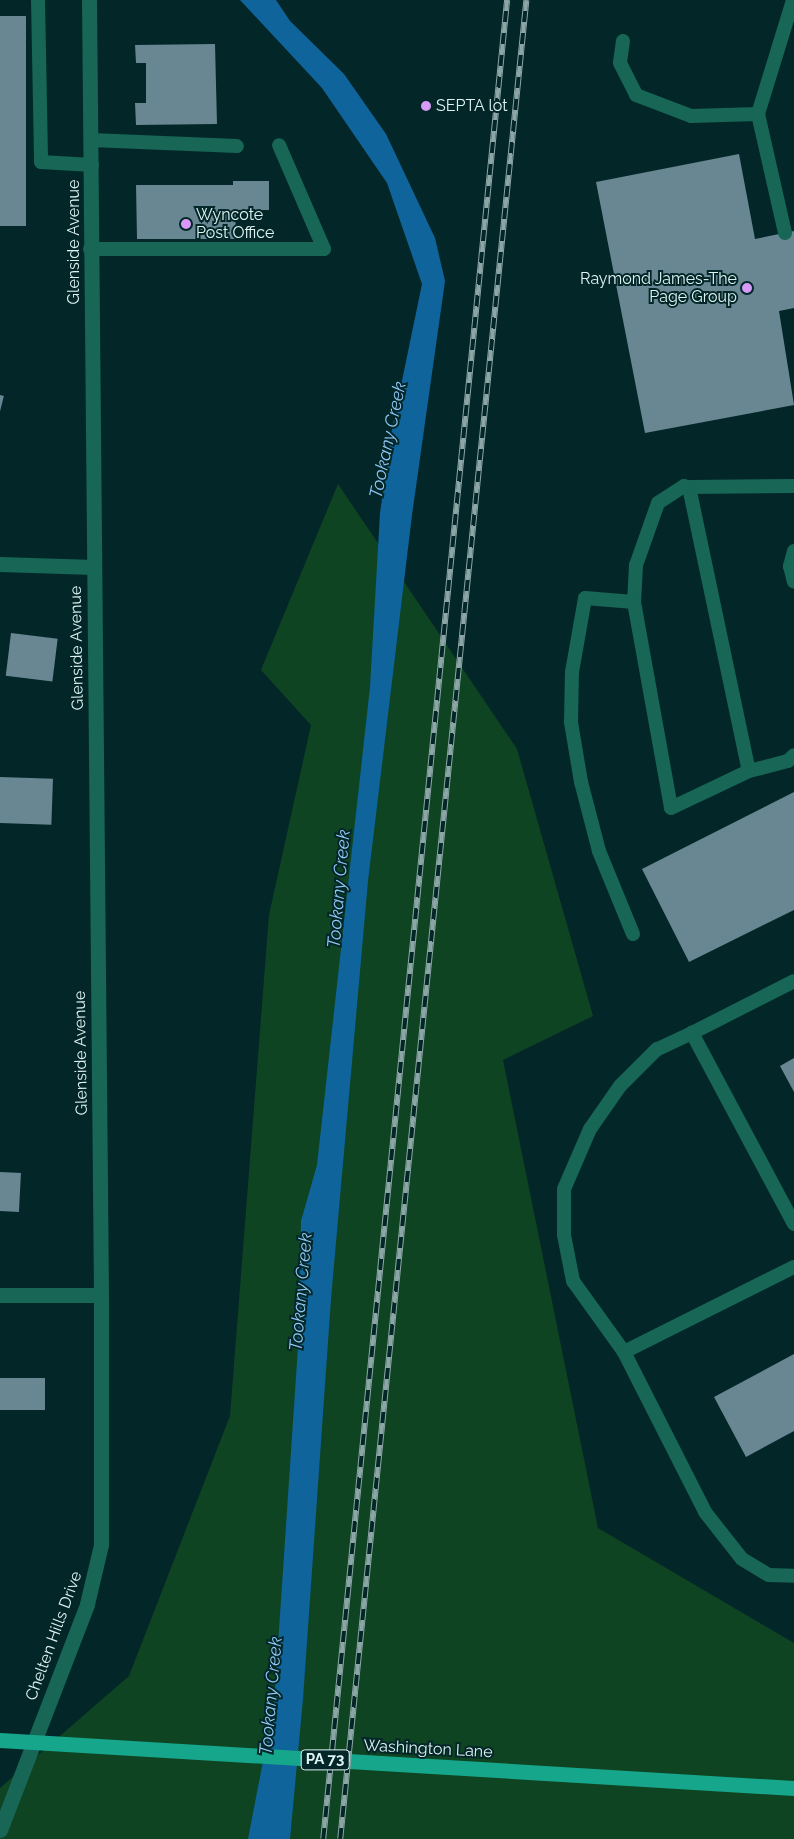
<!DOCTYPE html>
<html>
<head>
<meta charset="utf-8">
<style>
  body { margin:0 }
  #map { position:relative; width:794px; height:1839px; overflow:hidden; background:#032728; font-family:Raleway,sans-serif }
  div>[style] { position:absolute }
  .green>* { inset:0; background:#0f4423 }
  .water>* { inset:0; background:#0f649b }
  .building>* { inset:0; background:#688792; transform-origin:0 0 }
  .lane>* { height:14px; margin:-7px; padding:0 7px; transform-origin:7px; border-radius:7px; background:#176656 }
  .street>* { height:15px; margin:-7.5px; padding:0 7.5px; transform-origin:7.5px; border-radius:7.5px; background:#176656 }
  .primary>* { height:15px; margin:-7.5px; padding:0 7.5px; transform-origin:7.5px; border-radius:7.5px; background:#16a68b }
  .rail>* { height:5.5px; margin-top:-2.75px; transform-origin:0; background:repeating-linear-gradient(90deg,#032728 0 11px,#8ca5a6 0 22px); box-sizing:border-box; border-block:1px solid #8ca5a6 }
  .dots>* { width:14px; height:14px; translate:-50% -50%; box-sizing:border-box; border:2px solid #032728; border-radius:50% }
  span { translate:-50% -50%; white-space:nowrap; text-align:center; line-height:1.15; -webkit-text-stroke:4px #032728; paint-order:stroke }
  .shield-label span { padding:1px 4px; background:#032728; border:1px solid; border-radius:4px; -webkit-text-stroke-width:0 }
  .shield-label { font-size:15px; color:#e0f3f3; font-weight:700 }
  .poi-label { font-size:16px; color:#e0f3f3 }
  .left { translate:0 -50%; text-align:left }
  .right { translate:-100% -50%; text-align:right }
  .street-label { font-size:16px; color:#e0f3f3 }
  .water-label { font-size:18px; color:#90c8f6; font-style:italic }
</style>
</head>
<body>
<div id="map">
  <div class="green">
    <i style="clip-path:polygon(338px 484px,517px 749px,593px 1016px,503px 1060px,598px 1528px,794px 1643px,794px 1839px,0 1839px,0 1788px,129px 1676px,230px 1416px,269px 915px,311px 725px,261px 670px)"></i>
  </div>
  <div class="water">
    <i style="clip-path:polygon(240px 0,276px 0,290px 21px,344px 74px,386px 134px,435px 238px,445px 281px,412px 515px,368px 881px,331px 1299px,303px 1699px,290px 1839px,248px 1839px,274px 1704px,298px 1347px,301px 1221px,317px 1165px,370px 687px,380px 513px,392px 429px,422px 284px,387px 183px,322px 88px)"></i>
  </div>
  <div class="building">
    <i style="left:0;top:16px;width:26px;height:210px"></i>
    <i style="clip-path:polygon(215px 44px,217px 124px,136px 125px,135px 103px,146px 103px,146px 63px,136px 63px,135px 45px)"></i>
    <i style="clip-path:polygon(739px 154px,755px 239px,794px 231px,794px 308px,779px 311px,794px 405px,645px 433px,596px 182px)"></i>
    <i style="clip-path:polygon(233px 181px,269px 181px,269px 210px,236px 210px,235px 239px,137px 239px,136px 185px,233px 185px)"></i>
    <i style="left:0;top:395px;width:4px;height:53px;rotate:14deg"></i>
    <i style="left:11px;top:633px;width:47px;height:43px;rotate:7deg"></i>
    <i style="left:0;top:777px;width:53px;height:46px;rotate:2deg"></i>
    <i style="clip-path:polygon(794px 792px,794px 910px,689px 962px,642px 869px)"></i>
    <i style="clip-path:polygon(794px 1058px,794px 1092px,780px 1066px)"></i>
    <i style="left:0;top:1172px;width:21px;height:39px;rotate:3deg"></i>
    <i style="clip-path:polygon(794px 1354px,794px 1431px,746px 1457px,714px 1397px)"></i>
    <i style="left:45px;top:1378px;width:32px;height:45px;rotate:90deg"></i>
  </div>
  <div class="lane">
    <i style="left:38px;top:0;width:162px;rotate:88.9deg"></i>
    <i style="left:41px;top:162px;width:51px;rotate:3.4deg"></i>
    <i style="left:623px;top:41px;width:22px;rotate:98deg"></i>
    <i style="left:620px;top:63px;width:36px;rotate:63deg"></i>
    <i style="left:636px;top:95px;width:59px;rotate:20.9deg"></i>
    <i style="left:691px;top:116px;width:67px;rotate:-1.7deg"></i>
    <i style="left:758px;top:114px;width:119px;rotate:-72.9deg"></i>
    <i style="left:758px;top:114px;width:122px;rotate:77.2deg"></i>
    <i style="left:91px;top:140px;width:146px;rotate:2.4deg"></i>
    <i style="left:90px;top:249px;width:234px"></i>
    <i style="left:324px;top:249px;width:113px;rotate:-113.4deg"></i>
    <i style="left:794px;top:486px;width:105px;rotate:179.5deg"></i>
    <i style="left:689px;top:487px;width:290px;rotate:78.1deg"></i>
    <i style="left:749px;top:771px;width:40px;rotate:-14.4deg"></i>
    <i style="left:788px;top:761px;width:8px;rotate:-45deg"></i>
    <i style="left:689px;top:487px;width:5px;rotate:-169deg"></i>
    <i style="left:684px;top:486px;width:31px;rotate:147deg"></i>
    <i style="left:658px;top:503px;width:66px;rotate:109.5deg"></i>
    <i style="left:636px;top:565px;width:37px;rotate:93deg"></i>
    <i style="left:634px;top:602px;width:209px;rotate:79.8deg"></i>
    <i style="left:671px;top:808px;width:86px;rotate:-25.4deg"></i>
    <i style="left:794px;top:551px;width:16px;rotate:105deg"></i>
    <i style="left:790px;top:566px;width:16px;rotate:76deg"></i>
    <i style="left:633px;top:934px;width:90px;rotate:-112.3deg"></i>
    <i style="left:599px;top:851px;width:71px;rotate:-104.6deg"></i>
    <i style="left:581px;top:782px;width:61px;rotate:-99.5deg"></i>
    <i style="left:571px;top:722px;width:50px;rotate:-88.9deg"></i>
    <i style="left:572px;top:672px;width:75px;rotate:-80deg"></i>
    <i style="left:585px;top:598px;width:49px;rotate:4.7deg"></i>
    <i style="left:692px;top:1033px;width:114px;rotate:-27deg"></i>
    <i style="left:794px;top:1224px;width:217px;rotate:-118.1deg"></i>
    <i style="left:692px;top:1033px;width:38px;rotate:155deg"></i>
    <i style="left:657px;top:1049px;width:52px;rotate:135deg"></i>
    <i style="left:620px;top:1086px;width:52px;rotate:124.9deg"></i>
    <i style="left:590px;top:1129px;width:65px;rotate:113.4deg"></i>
    <i style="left:564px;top:1189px;width:46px;rotate:90deg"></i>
    <i style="left:564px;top:1235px;width:47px;rotate:78.9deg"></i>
    <i style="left:573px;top:1281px;width:87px;rotate:54.3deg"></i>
    <i style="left:624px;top:1352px;width:179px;rotate:63.1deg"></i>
    <i style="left:705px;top:1512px;width:60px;rotate:51.8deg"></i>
    <i style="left:742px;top:1559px;width:31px;rotate:31deg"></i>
    <i style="left:769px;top:1575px;width:25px;rotate:2deg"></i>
    <i style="left:624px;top:1352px;width:190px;rotate:-26.6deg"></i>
  </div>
  <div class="street">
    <i style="left:0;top:564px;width:94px;rotate:1.8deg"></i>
    <i style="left:0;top:1295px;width:101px"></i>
    <i style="left:0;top:1830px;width:242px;rotate:-68.9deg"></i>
    <i style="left:87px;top:1604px;width:61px;rotate:-76.7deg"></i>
    <i style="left:101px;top:1545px;width:250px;rotate:-90deg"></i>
    <i style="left:101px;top:1295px;width:1295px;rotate:-90.53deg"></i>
  </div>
  <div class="primary">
    <i style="left:0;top:1740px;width:795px;rotate:3.46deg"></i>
  </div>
  <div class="rail">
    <i style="left:323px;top:1839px;width:1848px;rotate:-84.29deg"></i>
    <i style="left:340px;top:1839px;width:1848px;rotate:-84.22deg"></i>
  </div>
  <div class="dots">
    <i style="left:426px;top:106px;background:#d89af8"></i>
    <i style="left:186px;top:224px;background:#d89af8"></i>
    <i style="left:747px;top:288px;background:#d89af8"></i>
  </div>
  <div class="shield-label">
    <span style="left:325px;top:1760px">PA 73</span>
  </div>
  <div class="poi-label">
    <span class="left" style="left:436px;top:106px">SEPTA lot</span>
    <span class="left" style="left:196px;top:224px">Wyncote<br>Post Office</span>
    <span class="right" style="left:737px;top:288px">Raymond James-The<br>Page Group</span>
  </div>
  <div class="street-label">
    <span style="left:74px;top:242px;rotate:-90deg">Glenside Avenue</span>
    <span style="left:77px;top:648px;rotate:-91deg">Glenside Avenue</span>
    <span style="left:81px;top:1053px;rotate:-91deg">Glenside Avenue</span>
    <span style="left:54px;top:1636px;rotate:-70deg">Chelten Hills Drive</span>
    <span style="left:428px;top:1749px;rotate:3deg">Washington Lane</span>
  </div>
  <div class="water-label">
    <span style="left:388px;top:440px;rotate:-78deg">Tookany Creek</span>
    <span style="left:339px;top:889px;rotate:-85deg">Tookany Creek</span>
    <span style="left:301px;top:1292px;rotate:-85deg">Tookany Creek</span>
    <span style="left:271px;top:1696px;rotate:-85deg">Tookany Creek</span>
  </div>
</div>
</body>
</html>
